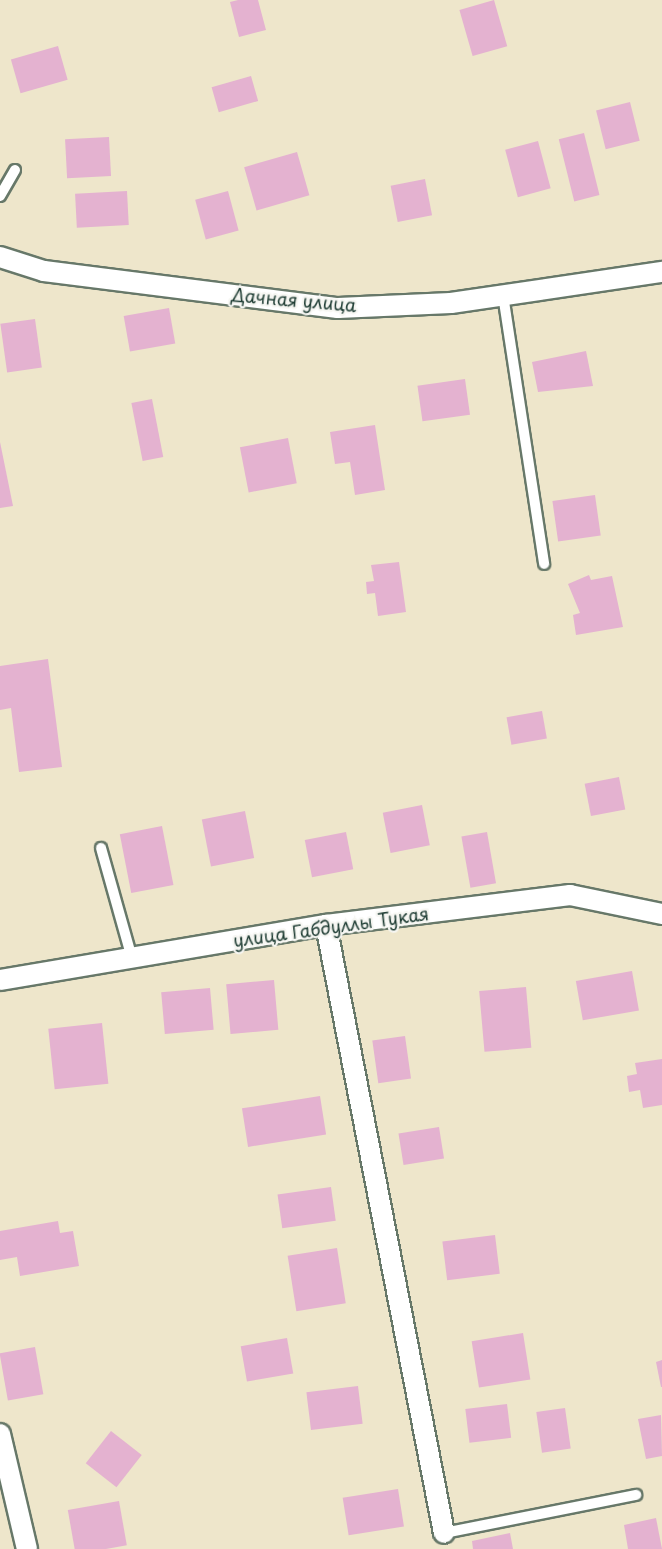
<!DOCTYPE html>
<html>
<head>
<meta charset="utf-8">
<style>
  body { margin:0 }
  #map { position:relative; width:662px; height:1549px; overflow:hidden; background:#eee6cb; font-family:"Playpen Sans",sans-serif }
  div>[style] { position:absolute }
  .building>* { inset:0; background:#e4b2d0; transform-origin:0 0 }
  .roads { filter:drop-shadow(2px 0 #677869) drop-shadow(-2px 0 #677869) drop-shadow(0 2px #677869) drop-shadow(0 -2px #677869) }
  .lane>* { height:10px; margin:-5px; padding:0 5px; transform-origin:5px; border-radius:5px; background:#fff }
  .street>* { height:20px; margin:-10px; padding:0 10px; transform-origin:10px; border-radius:10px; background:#fff }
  span { translate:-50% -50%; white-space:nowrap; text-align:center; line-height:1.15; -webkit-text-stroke:4.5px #f6f6f2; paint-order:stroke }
  .street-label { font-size:18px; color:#1f3d34 }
</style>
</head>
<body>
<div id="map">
  <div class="building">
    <i style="clip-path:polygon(238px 0,258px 0,266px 30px,239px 37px,230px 2px)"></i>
    <i style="left:494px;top:0;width:48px;height:36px;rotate:74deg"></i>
    <i style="left:58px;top:46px;width:35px;height:49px;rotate:74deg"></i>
    <i style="left:251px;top:76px;width:26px;height:41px;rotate:74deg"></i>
    <i style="left:630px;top:102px;width:40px;height:35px;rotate:76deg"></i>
    <i style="left:584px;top:133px;width:64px;height:26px;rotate:76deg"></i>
    <i style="left:109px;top:137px;width:39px;height:44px;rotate:87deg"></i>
    <i style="left:538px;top:141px;width:49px;height:34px;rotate:75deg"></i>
    <i style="left:297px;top:152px;width:45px;height:55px;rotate:74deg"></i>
    <i style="left:425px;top:179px;width:37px;height:35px;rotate:79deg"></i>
    <i style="left:127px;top:191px;width:34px;height:52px;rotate:87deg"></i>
    <i style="left:228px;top:191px;width:41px;height:34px;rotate:75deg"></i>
    <i style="left:169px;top:308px;width:36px;height:46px;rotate:80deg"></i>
    <i style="left:35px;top:319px;width:49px;height:35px;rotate:82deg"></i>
    <i style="clip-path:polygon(586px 351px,593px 386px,538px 392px,532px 362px)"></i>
    <i style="left:465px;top:379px;width:36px;height:48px;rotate:82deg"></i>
    <i style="left:152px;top:399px;width:59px;height:21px;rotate:79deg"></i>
    <i style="clip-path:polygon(375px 425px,385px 490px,355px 495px,350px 462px,335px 464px,330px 432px)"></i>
    <i style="left:288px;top:438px;width:46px;height:49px;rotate:79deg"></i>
    <i style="clip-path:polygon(0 442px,13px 506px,0 508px)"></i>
    <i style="left:595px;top:495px;width:41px;height:43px;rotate:82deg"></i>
    <i style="clip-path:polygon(399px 562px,406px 612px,378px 616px,375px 593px,367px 594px,366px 582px,374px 581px,371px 565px)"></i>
    <i style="clip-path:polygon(589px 575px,591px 580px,612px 576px,623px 627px,576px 635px,573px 615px,580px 613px,568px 584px)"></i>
    <i style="clip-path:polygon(48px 659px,62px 767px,19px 772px,11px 708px,0 710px,0 666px)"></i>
    <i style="left:542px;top:711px;width:28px;height:36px;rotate:80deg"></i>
    <i style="left:619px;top:777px;width:33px;height:35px;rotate:79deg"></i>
    <i style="left:422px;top:805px;width:41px;height:40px;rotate:79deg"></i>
    <i style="left:245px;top:811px;width:48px;height:44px;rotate:79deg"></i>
    <i style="left:162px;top:826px;width:60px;height:43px;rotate:79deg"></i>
    <i style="left:346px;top:832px;width:38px;height:42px;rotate:79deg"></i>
    <i style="left:487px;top:832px;width:52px;height:26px;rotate:80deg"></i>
    <i style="left:632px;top:971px;width:40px;height:57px;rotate:80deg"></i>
    <i style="left:274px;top:980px;width:50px;height:48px;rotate:85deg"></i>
    <i style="left:526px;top:987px;width:61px;height:47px;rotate:85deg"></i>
    <i style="left:210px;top:988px;width:42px;height:49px;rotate:85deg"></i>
    <i style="left:102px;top:1023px;width:61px;height:54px;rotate:84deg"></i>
    <i style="left:405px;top:1036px;width:43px;height:33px;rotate:82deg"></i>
    <i style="clip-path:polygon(662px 1059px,662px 1105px,643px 1108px,640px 1090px,629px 1092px,627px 1076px,637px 1074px,635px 1063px)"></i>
    <i style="left:320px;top:1096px;width:39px;height:79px;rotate:81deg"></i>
    <i style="left:439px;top:1127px;width:32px;height:41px;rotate:81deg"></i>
    <i style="left:331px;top:1187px;width:34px;height:54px;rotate:82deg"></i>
    <i style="clip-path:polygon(58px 1221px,60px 1233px,73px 1231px,79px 1266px,20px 1276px,17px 1257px,0 1260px,0 1231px)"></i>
    <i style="left:495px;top:1235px;width:39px;height:53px;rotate:83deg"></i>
    <i style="left:337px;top:1248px;width:56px;height:50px;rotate:81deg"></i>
    <i style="left:523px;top:1333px;width:47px;height:52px;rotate:81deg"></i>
    <i style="left:287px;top:1338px;width:36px;height:47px;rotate:80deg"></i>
    <i style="left:35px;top:1347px;width:48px;height:36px;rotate:80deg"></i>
    <i style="clip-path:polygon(662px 1360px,662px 1387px,661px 1387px,656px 1362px)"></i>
    <i style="left:358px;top:1386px;width:38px;height:52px;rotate:83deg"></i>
    <i style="left:507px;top:1404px;width:34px;height:42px;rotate:83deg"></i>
    <i style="left:565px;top:1408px;width:41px;height:29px;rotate:82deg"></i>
    <i style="clip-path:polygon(661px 1415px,662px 1456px,646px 1459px,638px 1419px)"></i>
    <i style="left:111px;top:1431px;width:39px;height:41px;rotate:38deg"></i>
    <i style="left:398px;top:1489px;width:38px;height:56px;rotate:81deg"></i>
    <i style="left:119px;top:1501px;width:45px;height:52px;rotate:80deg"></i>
    <i style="clip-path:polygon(656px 1518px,662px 1549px,628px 1549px,624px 1525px)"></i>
    <i style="clip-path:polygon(510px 1533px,513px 1549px,473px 1549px,472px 1541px)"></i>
  </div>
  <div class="roads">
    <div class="lane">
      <i style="left:0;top:196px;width:30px;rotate:-60deg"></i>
      <i style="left:503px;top:295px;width:272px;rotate:81.3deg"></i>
      <i style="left:101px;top:848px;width:114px;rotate:74.3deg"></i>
      <i style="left:444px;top:1533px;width:196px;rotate:-11.2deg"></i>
    </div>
    <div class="street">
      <i style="left:0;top:257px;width:46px;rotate:17.7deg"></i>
      <i style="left:44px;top:271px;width:296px;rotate:7.2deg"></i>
      <i style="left:338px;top:308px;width:113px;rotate:-2.5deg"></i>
      <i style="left:451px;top:303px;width:213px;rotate:-8.4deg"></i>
      <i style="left:326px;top:925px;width:619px;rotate:79.02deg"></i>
      <i style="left:0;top:980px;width:331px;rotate:-9.6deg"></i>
      <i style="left:326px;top:925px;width:246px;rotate:-7deg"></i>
      <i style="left:570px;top:895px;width:94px;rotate:11.7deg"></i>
      <i style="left:0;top:1434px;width:118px;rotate:76.8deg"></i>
    </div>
  </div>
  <div class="street-label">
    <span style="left:294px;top:300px;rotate:5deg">Дачная улица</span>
    <span style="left:331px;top:927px;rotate:-8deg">улица Габдуллы Тукая</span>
  </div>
</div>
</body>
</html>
